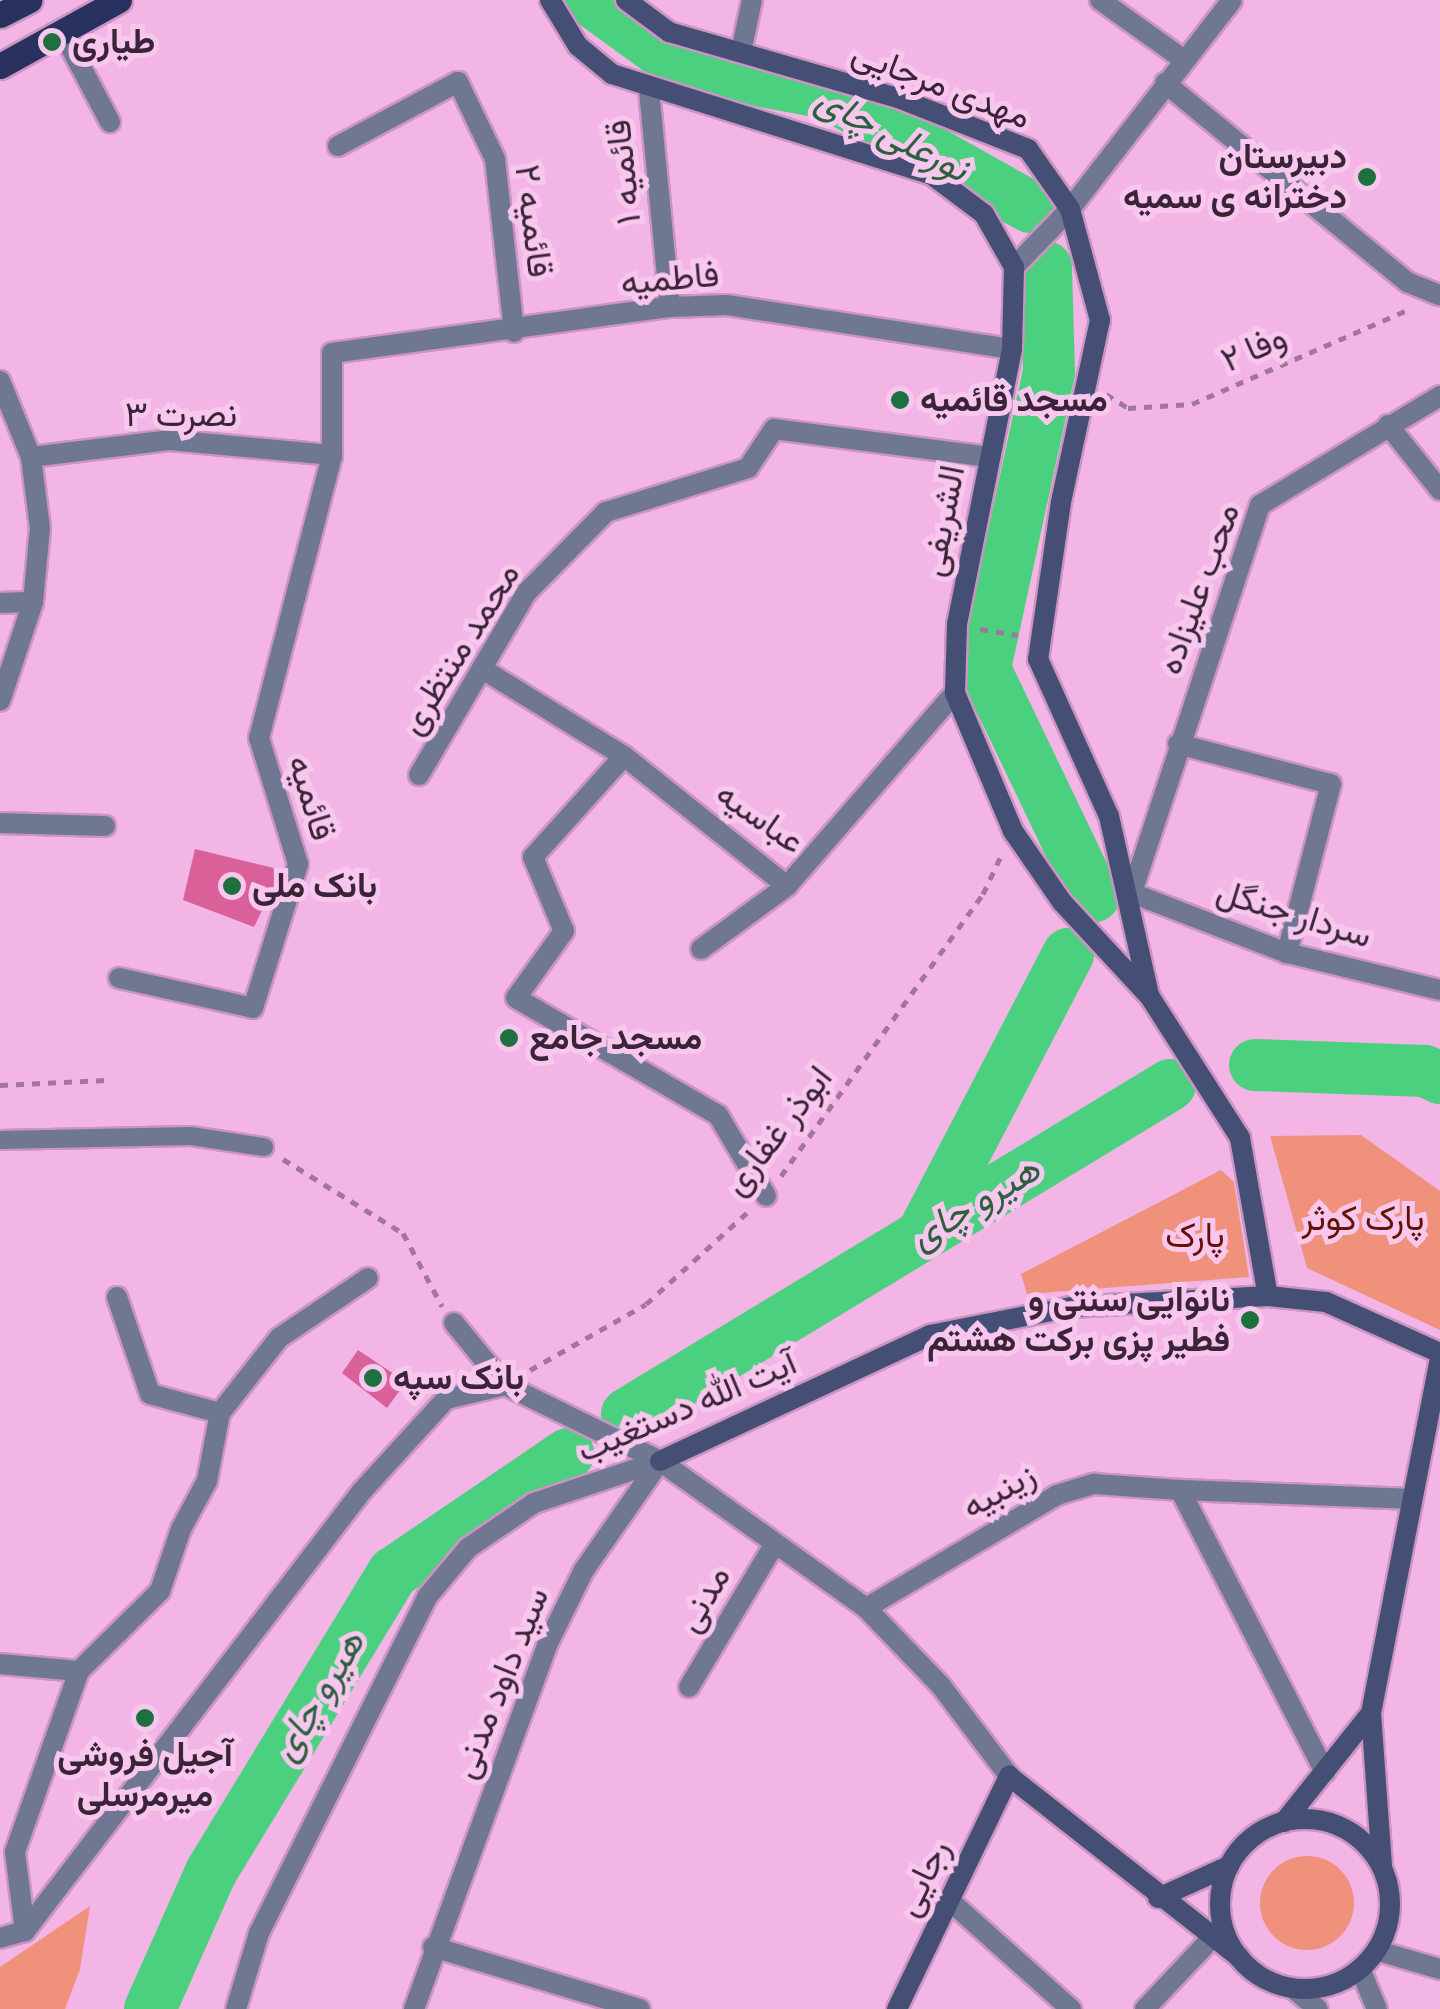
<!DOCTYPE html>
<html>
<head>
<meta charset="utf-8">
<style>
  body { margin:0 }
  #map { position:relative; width:1440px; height:2009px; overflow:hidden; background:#f2b5e6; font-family:"Roboto Condensed",Vazirmatn,sans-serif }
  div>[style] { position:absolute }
  .green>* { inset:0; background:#f0917c }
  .round { border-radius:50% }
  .river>* { height:52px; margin:-26px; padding:0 26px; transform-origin:26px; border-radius:26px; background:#4bd07f }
  .building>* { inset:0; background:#da609a }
  .path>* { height:5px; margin-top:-2.5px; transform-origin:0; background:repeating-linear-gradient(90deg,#a2769a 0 8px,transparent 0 16px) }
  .roads { filter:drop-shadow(2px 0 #ca95c0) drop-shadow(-2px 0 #ca95c0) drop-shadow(0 2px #ca95c0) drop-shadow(0 -2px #ca95c0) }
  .service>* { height:18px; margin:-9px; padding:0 9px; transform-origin:9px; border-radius:9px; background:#707792 }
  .minor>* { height:20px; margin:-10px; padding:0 10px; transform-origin:10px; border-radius:10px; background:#707792 }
  .tertiary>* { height:20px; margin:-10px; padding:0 10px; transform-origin:10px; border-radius:10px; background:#707792 }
  .secondary>* { height:20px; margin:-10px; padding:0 10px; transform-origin:10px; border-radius:10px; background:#454e75 }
  .secondary>.ring { margin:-10px; padding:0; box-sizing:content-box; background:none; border:20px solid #454e75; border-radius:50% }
  .primary>* { height:25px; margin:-12.5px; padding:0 12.5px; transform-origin:12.5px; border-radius:12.5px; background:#29325f }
  .dots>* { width:28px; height:28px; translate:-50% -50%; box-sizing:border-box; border:5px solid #f8c7ee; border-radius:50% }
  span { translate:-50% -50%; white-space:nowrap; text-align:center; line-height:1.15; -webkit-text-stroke:10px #f8c7ee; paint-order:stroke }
  .poi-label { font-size:35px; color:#3b2437; font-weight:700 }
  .left { translate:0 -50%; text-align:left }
  .right { translate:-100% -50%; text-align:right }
  .street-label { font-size:35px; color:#3b2437 }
  .park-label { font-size:35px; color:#621102 }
  .water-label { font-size:38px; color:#2d603f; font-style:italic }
</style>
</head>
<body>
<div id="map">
  <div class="green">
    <i style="clip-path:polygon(1361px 1135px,1440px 1191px,1440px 1330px,1307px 1268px,1270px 1136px)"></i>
    <i style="clip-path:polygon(1221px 1170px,1234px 1182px,1249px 1277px,1027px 1294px,1021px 1274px)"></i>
    <i class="round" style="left:1260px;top:1856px;width:94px;height:94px"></i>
    <i style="clip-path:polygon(90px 1906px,80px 1969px,65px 2009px,0 2009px,0 1967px)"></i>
  </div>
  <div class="river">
    <i style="left:590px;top:0;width:112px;rotate:36deg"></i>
    <i style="left:681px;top:66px;width:148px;rotate:10.5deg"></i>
    <i style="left:827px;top:93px;width:233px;rotate:29.3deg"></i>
    <i style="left:1046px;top:267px;width:105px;rotate:88.4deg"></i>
    <i style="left:1049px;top:372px;width:304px;rotate:102.2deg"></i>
    <i style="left:985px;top:669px;width:252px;rotate:64.4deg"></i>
    <i style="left:1255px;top:1065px;width:170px;rotate:2deg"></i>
    <i style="left:1425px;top:1071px;width:17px;rotate:25deg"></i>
    <i style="left:922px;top:1235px;width:317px;rotate:-62.5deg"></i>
    <i style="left:627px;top:1414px;width:635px;rotate:-31.21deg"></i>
    <i style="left:150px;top:2009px;width:150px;rotate:-66deg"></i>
    <i style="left:211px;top:1872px;width:350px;rotate:-58.7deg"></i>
    <i style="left:393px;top:1573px;width:212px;rotate:-34.2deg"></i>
  </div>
  <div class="building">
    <i style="clip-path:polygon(195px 849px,282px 870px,254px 927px,183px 900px)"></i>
    <i style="clip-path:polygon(358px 1350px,406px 1382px,387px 1408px,342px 1373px)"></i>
  </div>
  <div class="path">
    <i style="left:1106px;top:394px;width:26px;rotate:32deg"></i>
    <i style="left:1128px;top:408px;width:64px;rotate:-3.6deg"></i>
    <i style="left:1192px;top:404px;width:235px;rotate:-23.6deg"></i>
    <i style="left:980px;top:629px;width:38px;rotate:9deg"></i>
    <i style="left:0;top:1085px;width:106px;rotate:-2.7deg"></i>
    <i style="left:283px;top:1159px;width:141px;rotate:31.7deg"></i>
    <i style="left:403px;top:1233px;width:83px;rotate:61.9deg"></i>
    <i style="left:781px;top:1176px;width:347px;rotate:-54.4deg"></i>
    <i style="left:983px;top:894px;width:42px;rotate:-64.7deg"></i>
    <i style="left:530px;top:1370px;width:133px;rotate:-29.6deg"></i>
    <i style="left:646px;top:1304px;width:140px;rotate:-42.1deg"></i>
  </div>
  <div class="roads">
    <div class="service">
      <i style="left:0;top:1140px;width:191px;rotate:-1.2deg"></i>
      <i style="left:191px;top:1136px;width:74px;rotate:8.6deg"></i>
    </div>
    <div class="minor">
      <i style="left:1100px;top:0;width:103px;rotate:35.5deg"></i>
      <i style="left:62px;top:31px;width:103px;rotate:62.2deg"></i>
      <i style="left:741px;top:52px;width:53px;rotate:-78.1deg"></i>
      <i style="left:1165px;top:83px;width:313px;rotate:39.4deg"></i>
      <i style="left:1407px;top:282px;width:35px;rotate:22deg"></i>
      <i style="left:649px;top:90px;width:218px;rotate:84.5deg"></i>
      <i style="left:338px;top:146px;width:136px;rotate:-28.1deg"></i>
      <i style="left:458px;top:82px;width:85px;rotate:64.3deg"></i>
      <i style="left:495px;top:159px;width:174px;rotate:83.7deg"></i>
      <i style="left:0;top:381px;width:82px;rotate:67.8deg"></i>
      <i style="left:31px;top:457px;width:72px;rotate:82.8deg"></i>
      <i style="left:40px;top:528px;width:74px;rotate:95.4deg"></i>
      <i style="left:33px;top:602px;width:104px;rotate:108.4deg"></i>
      <i style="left:1440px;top:396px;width:210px;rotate:148.8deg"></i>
      <i style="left:1260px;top:505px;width:409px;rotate:108.3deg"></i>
      <i style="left:1132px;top:893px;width:166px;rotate:21.2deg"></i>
      <i style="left:1287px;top:953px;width:157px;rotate:13.6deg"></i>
      <i style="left:1388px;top:425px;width:83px;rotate:51.3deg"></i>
      <i style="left:31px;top:457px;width:139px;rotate:-7deg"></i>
      <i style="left:169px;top:440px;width:164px;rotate:5.3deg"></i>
      <i style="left:0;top:603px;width:33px;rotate:-2deg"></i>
      <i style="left:484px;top:670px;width:164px;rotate:31.6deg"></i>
      <i style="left:624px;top:756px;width:208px;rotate:38.6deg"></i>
      <i style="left:787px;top:886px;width:256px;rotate:-49deg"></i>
      <i style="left:1178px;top:744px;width:158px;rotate:14.7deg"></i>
      <i style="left:1331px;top:784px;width:175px;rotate:104.6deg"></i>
      <i style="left:624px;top:756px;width:136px;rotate:132deg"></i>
      <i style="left:533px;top:857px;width:80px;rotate:67.3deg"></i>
      <i style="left:564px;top:931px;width:82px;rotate:125.6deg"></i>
      <i style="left:516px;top:998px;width:233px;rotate:30.1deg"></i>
      <i style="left:718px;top:1115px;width:94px;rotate:59.3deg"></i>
      <i style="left:419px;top:775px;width:212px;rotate:-59.5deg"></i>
      <i style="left:527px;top:592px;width:112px;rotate:-45.4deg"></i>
      <i style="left:606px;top:512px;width:149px;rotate:-17.2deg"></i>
      <i style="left:748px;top:468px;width:47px;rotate:-56.3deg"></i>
      <i style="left:774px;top:429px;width:217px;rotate:7.4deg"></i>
      <i style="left:0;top:823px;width:105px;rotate:1.6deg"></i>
      <i style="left:701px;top:949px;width:107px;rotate:-36.2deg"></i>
      <i style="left:119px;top:978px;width:137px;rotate:12.6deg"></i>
      <i style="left:253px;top:1008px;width:151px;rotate:-72.6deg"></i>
      <i style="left:298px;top:864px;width:132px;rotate:-107.2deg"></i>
      <i style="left:259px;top:738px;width:292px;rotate:-75.5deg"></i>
      <i style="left:332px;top:455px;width:102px;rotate:-90deg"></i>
      <i style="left:332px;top:353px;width:341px;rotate:-7.8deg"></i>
      <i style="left:670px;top:307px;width:57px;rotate:-2deg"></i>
      <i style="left:727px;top:305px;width:288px;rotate:8.8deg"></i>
      <i style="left:117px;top:1297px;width:102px;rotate:71.2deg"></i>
      <i style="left:150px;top:1394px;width:73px;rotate:15.2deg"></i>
      <i style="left:454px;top:1323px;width:80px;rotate:50.6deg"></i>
      <i style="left:505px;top:1385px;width:173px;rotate:26.1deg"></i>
      <i style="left:866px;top:1608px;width:222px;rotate:-30.6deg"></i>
      <i style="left:1057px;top:1495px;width:39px;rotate:-17deg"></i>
      <i style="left:1094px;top:1484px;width:86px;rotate:4deg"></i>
      <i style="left:0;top:1664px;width:79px;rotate:5.1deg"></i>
      <i style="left:79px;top:1671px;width:192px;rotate:109.5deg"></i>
      <i style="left:15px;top:1852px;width:80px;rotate:82.8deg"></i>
      <i style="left:79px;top:1671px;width:114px;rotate:-44.6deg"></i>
      <i style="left:160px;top:1591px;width:65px;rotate:-71.3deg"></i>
      <i style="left:181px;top:1529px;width:55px;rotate:-61.6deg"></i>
      <i style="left:207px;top:1481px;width:69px;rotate:-79.2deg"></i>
      <i style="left:220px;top:1413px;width:95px;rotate:-51.8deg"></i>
      <i style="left:279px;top:1338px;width:107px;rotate:-34deg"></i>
      <i style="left:689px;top:1687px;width:165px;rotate:-59.1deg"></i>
      <i style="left:1325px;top:1772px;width:317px;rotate:-117.2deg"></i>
      <i style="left:1180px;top:1490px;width:230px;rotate:2.2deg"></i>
      <i style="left:949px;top:1900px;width:164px;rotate:41.8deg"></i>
      <i style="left:0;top:1938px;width:26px;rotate:-16deg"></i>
      <i style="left:25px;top:1931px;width:554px;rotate:-52.55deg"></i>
      <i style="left:362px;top:1491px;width:125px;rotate:-47.6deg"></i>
      <i style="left:446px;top:1399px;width:61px;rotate:-13.3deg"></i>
      <i style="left:433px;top:1947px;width:216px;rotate:16.7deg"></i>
      <i style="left:1378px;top:1951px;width:65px;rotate:16.2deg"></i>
      <i style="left:1360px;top:1969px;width:43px;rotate:67deg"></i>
      <i style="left:1294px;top:1989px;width:31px;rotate:40deg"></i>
      <i style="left:236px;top:2009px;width:79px;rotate:-73.2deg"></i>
      <i style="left:259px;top:1933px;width:376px;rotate:-63.4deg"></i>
      <i style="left:427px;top:1597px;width:64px;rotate:-50.1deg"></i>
      <i style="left:468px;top:1548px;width:80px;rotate:-34.3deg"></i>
      <i style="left:534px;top:1503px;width:133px;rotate:-18.4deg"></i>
      <i style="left:414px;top:2009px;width:392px;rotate:-69.9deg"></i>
      <i style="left:549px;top:1641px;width:79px;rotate:-63.8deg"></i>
      <i style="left:584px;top:1570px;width:133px;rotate:-55.1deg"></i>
      <i style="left:1145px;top:2009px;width:98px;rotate:-46.7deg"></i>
    </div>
    <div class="tertiary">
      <i style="left:1014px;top:267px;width:81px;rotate:-46deg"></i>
      <i style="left:1070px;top:209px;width:264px;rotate:-52.2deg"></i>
      <i style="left:660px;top:1461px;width:253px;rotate:35.5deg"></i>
      <i style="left:866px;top:1608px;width:108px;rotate:46.1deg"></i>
      <i style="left:941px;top:1686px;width:113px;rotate:52.9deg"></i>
    </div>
    <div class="secondary">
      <i style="left:550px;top:0;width:54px;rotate:58.7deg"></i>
      <i style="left:578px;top:46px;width:44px;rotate:39.5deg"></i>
      <i style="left:612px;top:74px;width:336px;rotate:17.5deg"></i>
      <i style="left:932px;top:175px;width:65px;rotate:36.9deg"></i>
      <i style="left:984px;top:214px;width:61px;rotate:60.5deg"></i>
      <i style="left:1014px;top:267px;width:82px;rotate:91.4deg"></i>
      <i style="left:1012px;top:349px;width:280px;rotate:101.3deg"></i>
      <i style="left:957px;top:624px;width:69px;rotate:91.7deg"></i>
      <i style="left:955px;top:693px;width:150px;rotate:67.2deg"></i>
      <i style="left:1013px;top:831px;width:86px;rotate:55.4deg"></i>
      <i style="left:1062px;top:902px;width:129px;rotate:47.2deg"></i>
      <i style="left:1150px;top:997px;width:167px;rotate:57.4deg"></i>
      <i style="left:1240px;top:1138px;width:160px;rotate:80deg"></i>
      <i style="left:626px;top:0;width:54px;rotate:36.7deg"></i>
      <i style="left:669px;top:32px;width:238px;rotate:16.1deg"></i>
      <i style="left:898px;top:98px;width:140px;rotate:21.4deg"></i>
      <i style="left:1028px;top:149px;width:73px;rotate:55deg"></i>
      <i style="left:1070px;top:209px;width:115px;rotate:74.9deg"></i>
      <i style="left:1100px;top:320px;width:186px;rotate:102.1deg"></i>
      <i style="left:1061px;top:502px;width:159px;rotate:98.3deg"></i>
      <i style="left:1038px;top:659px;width:172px;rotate:65.7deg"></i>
      <i style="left:1109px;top:816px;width:183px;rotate:77.4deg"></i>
      <i style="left:660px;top:1461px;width:298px;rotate:-25deg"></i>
      <i style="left:930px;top:1335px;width:144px;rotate:-11.2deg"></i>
      <i style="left:1071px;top:1307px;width:197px;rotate:-3.2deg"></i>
      <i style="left:1268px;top:1296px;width:58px;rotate:5.9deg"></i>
      <i style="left:1326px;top:1302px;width:125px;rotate:24.1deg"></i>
      <i class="ring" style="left:1220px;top:1819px;width:150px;height:150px"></i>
      <i style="left:1284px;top:1822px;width:139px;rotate:-51.4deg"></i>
      <i style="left:1382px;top:1866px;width:153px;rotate:-94.1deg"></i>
      <i style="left:1371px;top:1713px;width:363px;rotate:-79deg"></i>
      <i style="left:1158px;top:1898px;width:78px;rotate:-24.3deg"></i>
      <i style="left:897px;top:2009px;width:259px;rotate:-64.3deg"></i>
      <i style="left:1009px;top:1776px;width:293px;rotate:38.2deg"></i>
    </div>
    <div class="primary">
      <i style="left:0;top:15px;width:33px;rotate:-27deg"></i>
      <i style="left:0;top:66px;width:136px;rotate:-29deg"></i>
    </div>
  </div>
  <div class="dots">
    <i style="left:52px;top:42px;background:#1f7040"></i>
    <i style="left:1367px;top:177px;background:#1f7040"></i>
    <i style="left:900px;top:400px;background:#1f7040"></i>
    <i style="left:232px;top:886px;background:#1f7040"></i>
    <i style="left:509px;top:1038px;background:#1f7040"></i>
    <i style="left:1250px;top:1320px;background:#1f7040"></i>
    <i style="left:373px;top:1378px;background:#1f7040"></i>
    <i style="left:145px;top:1718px;background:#1f7040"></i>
  </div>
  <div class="poi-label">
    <span class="left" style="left:72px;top:42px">طیاری</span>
    <span class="right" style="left:1347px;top:177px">دبیرستان<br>دخترانه ی سمیه</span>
    <span class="left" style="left:920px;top:400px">مسجد قائمیه</span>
    <span class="left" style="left:252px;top:886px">بانک ملی</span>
    <span class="left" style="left:529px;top:1038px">مسجد جامع</span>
    <span class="right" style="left:1230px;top:1320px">نانوایی سنتی و<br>فطیر پزی برکت هشتم</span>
    <span class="left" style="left:393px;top:1378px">بانک سپه</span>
    <span style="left:145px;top:1775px">آجیل فروشی<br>میرمرسلی</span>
  </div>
  <div class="street-label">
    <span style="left:941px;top:85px;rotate:21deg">مهدی مرجایی</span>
    <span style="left:624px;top:172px;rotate:-96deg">قائمیه ۱</span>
    <span style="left:533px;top:221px;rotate:83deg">قائمیه ۲</span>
    <span style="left:670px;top:279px;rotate:-5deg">فاطمیه</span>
    <span style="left:1254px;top:349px;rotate:-24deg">وفا ۲</span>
    <span style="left:181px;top:415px">نصرت ۳</span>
    <span style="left:943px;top:521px;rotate:-79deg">الشریفی</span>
    <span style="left:1199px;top:589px;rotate:-70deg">محب علیزاده</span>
    <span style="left:460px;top:649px;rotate:-58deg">محمد منتظری</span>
    <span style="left:311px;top:798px;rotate:73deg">قائمیه</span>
    <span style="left:760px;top:818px;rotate:35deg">عباسیه</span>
    <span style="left:1294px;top:914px;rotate:17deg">سردار جنگل</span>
    <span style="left:778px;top:1131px;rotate:-52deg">ابوذر غفاری</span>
    <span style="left:687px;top:1407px;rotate:-23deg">آیت الله دستغیب</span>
    <span style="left:999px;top:1491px;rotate:-29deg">زینبیه</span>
    <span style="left:704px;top:1599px;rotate:-59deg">مدنی</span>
    <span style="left:501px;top:1683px;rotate:-68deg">سید داود مدنی</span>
    <span style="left:923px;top:1878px;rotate:-64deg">رجایی</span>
  </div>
  <div class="park-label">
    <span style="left:1363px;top:1219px">پارک کوثر</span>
    <span style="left:1195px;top:1236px">پارک</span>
  </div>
  <div class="water-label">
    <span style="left:892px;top:134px;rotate:27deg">نورعلی چای</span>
    <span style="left:975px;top:1203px;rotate:-31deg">هیرو چای</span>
    <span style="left:318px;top:1696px;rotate:-59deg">هیرو چای</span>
  </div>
</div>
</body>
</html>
